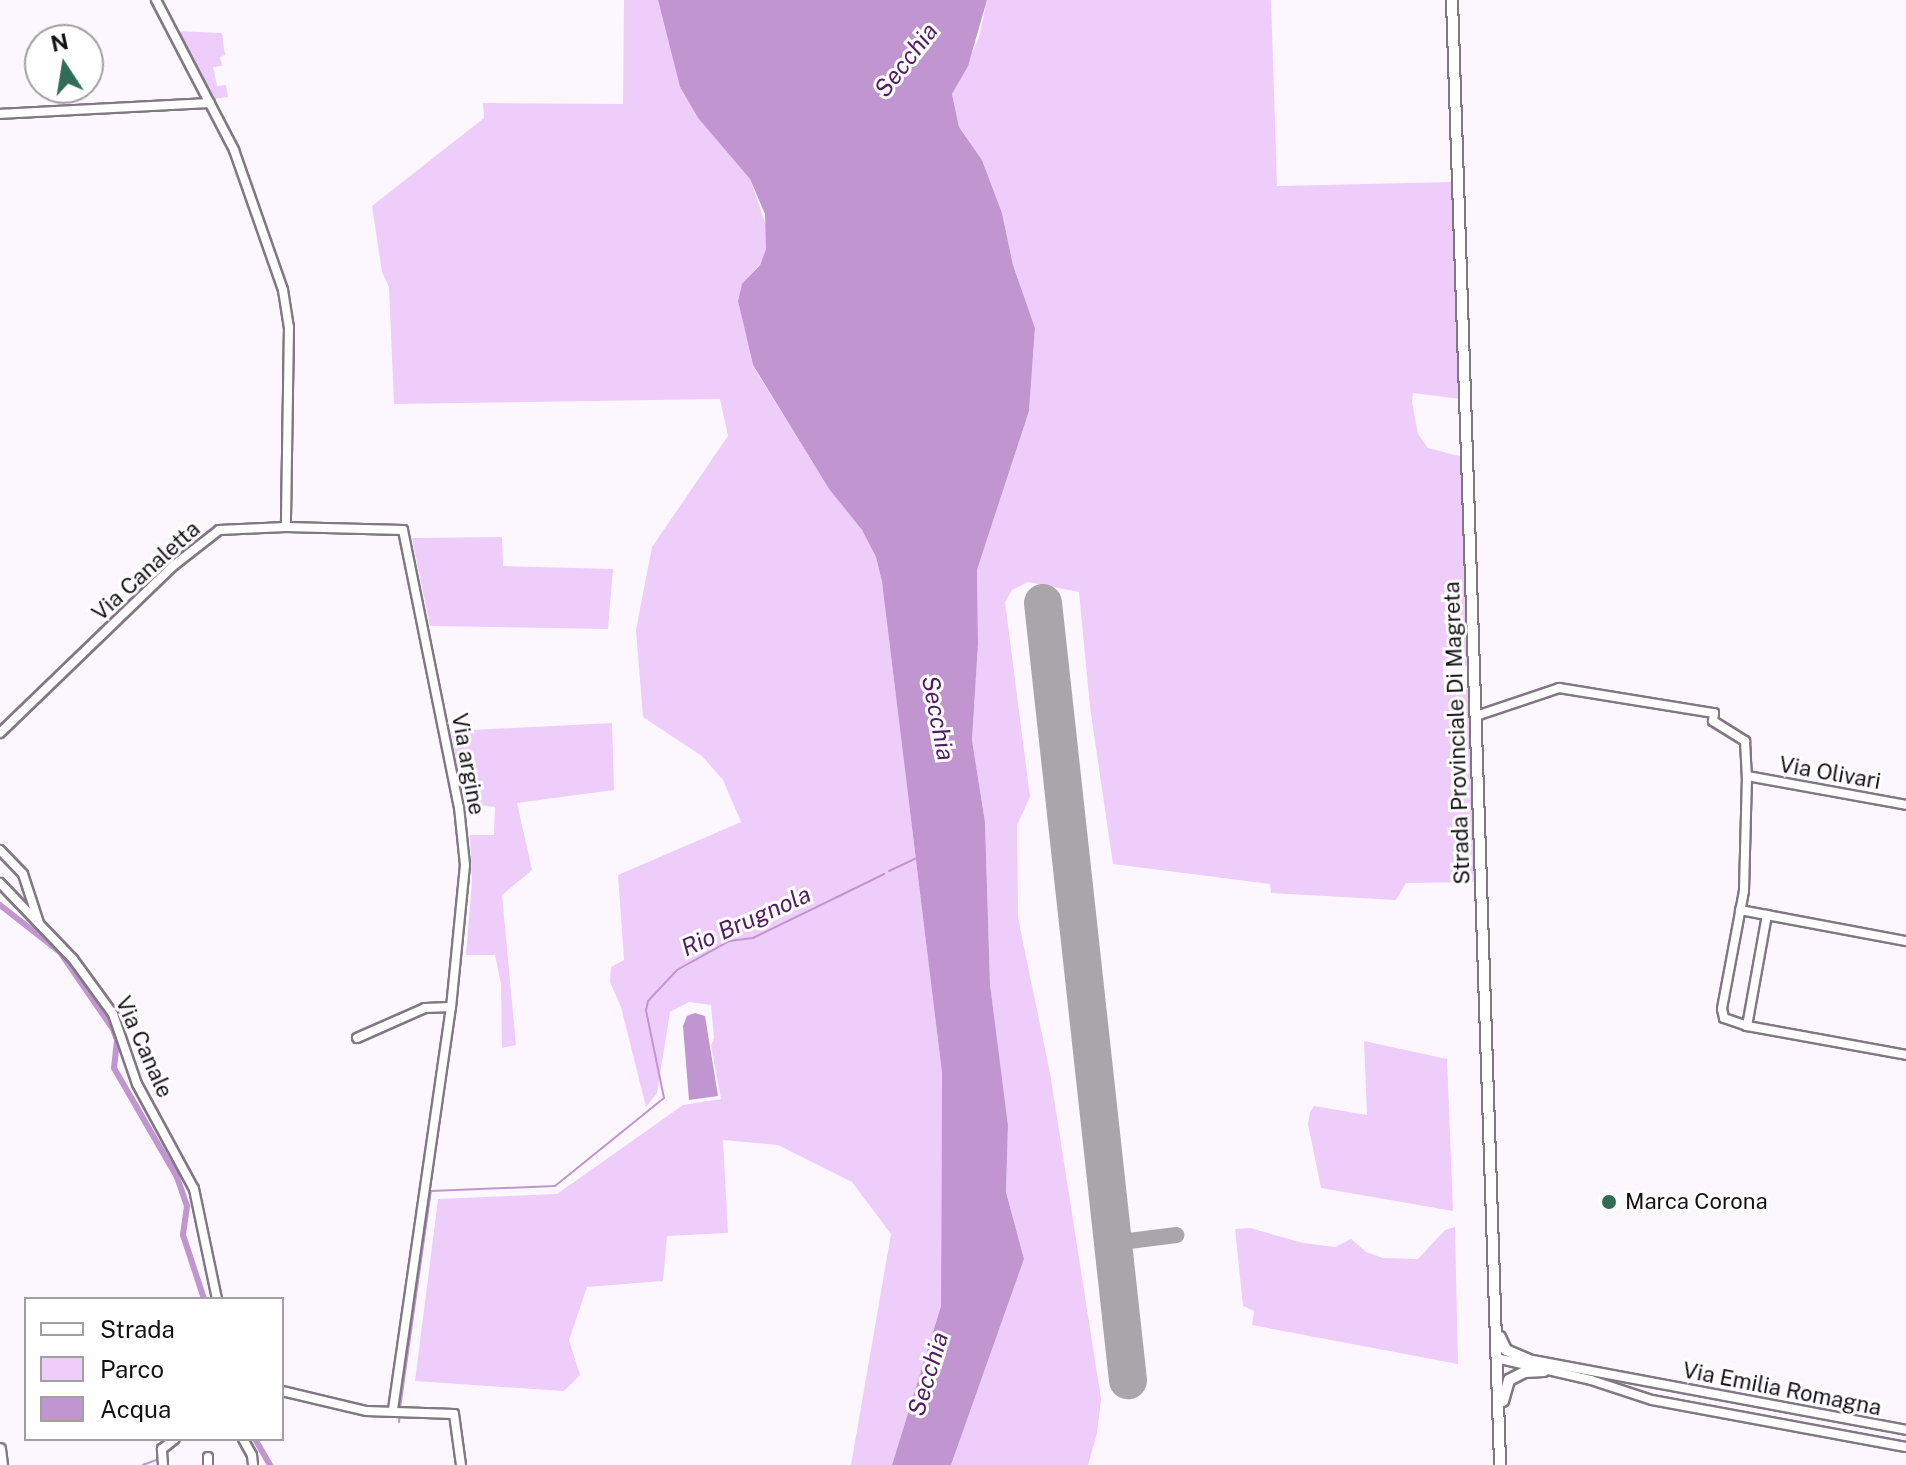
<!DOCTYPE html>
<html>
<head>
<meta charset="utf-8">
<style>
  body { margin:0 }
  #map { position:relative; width:1906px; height:1465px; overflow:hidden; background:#fcf7fe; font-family:"Public Sans",sans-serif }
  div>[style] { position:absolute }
  .green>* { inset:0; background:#eecdfa }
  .water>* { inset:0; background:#c195d0 }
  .stream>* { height:2px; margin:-1px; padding:0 1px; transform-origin:1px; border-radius:1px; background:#c195d0 }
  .canal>* { height:6px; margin:-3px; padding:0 3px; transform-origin:3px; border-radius:3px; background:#c195d0 }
  .taxiway>* { height:16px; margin:-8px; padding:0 8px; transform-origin:8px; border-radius:8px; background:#a9a5aa }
  .runway>* { height:38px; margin:-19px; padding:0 19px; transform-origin:19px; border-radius:19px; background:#a9a5aa }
  .roads { filter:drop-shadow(2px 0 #807883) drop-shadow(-2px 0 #807883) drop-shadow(0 2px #807883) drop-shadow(0 -2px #807883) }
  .minor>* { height:8px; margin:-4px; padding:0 4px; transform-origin:4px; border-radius:4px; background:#fff }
  .major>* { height:10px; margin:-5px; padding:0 5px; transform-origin:5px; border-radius:5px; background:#fff }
  .dots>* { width:22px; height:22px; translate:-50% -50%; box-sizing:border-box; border:4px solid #fff; border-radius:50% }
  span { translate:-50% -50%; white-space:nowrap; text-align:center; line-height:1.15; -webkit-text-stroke:6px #fff; paint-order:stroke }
  .street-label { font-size:22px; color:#141115 }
  .poi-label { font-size:22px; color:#141115 }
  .left { translate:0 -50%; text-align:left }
  .water-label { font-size:24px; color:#521c63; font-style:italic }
  .legend { position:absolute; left:24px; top:1297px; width:260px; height:144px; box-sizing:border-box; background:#fff; border:2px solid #a1a0a1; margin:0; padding:10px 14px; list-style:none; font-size:24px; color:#141115 }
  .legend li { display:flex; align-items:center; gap:16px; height:40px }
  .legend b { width:40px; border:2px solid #a1a0a1 }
  .north { position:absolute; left:24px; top:24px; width:80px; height:80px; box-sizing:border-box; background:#fff; border:2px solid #a1a0a1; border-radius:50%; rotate:348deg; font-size:22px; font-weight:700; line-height:32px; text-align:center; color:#141115 }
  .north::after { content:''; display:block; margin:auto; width:28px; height:36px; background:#306c56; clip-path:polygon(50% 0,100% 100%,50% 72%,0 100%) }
</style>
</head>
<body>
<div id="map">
  <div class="green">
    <i style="clip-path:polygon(624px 0,658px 0,680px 87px,698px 118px,750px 179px,768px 231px,766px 249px,760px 264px,742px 285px,738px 301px,753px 366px,829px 489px,862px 530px,876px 557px,882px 582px,942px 1073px,941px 1306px,892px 1465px,851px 1465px,891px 1234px,852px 1182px,778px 1145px,723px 1140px,728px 1233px,667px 1236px,663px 1281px,587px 1287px,569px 1340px,580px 1375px,564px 1391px,415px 1381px,438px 1199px,557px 1194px,683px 1105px,721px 1099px,711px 1045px,714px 1038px,711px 1005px,689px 1002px,670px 1012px,657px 1093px,646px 1107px,621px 1007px,610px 982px,611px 967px,624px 960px,618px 875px,741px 822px,723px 780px,702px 756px,643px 717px,636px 630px,652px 547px,728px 436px,720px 399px,394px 404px,389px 287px,382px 272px,372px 206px,484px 118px,483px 103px,623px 104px)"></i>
    <i style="clip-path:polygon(987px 0,1271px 0,1277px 186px,1454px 182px,1460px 399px,1413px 393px,1412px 402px,1418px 434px,1428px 448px,1463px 457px,1472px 667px,1443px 663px,1444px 687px,1471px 689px,1479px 882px,1406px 883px,1396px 900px,1271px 893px,1270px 884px,1113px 864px,1090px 707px,1079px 592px,1028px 582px,1012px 590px,1005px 602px,1030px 797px,1017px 825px,1018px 918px,1050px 1073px,1101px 1399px,1097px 1433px,1088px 1465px,951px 1465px,1024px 1259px,1006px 1192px,1008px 1125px,990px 984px,985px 822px,972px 740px,978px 644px,977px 570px,1029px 411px,1035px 328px,1013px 265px,1002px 213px,982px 160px,959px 127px,952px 94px,979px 38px)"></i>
    <i style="clip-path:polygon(175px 31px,222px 33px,225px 55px,220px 57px,222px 66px,213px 67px,217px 86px,226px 85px,228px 97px,212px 99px)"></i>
    <i style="clip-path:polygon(502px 537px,503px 566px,613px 569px,608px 629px,430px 626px,412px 538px)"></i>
    <i style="clip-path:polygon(612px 723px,614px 790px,517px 803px,532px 870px,502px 895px,516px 1045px,502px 1048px,501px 984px,495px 955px,466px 955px,472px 881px,470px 835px,494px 835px,495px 807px,464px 803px,451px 731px)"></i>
    <i style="clip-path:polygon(1364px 1041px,1447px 1059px,1453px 1211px,1321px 1188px,1308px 1124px,1310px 1112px,1314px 1106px,1367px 1115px)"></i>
    <i style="clip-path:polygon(1455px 1227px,1458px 1364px,1252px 1325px,1254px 1311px,1243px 1306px,1235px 1229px,1250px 1228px,1303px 1243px,1335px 1247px,1351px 1239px,1366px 1252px,1383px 1258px,1418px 1259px,1445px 1230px)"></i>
  </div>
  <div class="water">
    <i style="clip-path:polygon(658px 0,987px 0,968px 66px,952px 94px,959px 127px,982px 160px,1002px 213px,1013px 265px,1035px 328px,1029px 411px,977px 570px,978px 644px,972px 740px,985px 822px,990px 984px,1008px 1125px,1006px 1192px,1024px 1259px,951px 1465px,892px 1465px,941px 1306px,942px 1073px,882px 582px,876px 557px,862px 530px,829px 489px,753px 365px,738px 301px,742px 284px,760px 265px,766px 249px,765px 214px,750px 179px,698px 118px,680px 87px)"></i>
    <i style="clip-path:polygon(695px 1013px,705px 1016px,718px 1096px,689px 1100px,683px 1026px,687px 1016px)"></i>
  </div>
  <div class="stream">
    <i style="left:889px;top:871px;width:31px;rotate:-25deg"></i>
    <i style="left:400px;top:1408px;width:219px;rotate:-81.9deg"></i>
    <i style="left:431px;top:1191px;width:124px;rotate:-2.3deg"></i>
    <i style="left:555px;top:1186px;width:140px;rotate:-38.9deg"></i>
    <i style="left:664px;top:1098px;width:90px;rotate:-101.6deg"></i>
    <i style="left:646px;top:1010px;width:9px;rotate:-77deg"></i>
    <i style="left:648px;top:1001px;width:42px;rotate:-46.9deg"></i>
    <i style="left:677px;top:970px;width:60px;rotate:-29.1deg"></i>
    <i style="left:729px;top:941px;width:24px;rotate:-7deg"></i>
    <i style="left:753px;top:938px;width:146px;rotate:-26deg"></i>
    <i style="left:399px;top:1422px;width:8px;rotate:-83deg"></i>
    <i style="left:143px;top:1465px;width:17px;rotate:-21deg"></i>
  </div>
  <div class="canal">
    <i style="left:0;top:905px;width:76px;rotate:38.1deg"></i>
    <i style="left:60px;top:952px;width:93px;rotate:55.5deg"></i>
    <i style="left:113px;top:1029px;width:12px;rotate:70deg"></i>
    <i style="left:117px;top:1040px;width:28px;rotate:96deg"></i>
    <i style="left:114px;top:1068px;width:126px;rotate:60deg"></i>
    <i style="left:177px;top:1177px;width:31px;rotate:71deg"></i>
    <i style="left:187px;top:1206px;width:29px;rotate:98deg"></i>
    <i style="left:183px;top:1235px;width:67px;rotate:71.8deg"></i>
    <i style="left:255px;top:1439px;width:30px;rotate:60deg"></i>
  </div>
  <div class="taxiway">
    <i style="left:1113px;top:1243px;width:64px;rotate:-7.2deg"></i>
  </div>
  <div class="runway">
    <i style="left:1043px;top:603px;width:782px;rotate:83.76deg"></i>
  </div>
  <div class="roads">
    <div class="minor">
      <i style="left:156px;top:0;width:169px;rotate:62.5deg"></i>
      <i style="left:234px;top:150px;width:148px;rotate:70.7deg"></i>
      <i style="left:283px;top:290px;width:37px;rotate:81deg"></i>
      <i style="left:289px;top:327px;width:200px;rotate:90.9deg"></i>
      <i style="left:0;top:114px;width:210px;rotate:-3deg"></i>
      <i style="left:1476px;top:716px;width:88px;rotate:-18.6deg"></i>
      <i style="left:1559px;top:688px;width:157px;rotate:9.2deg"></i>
      <i style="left:1714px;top:713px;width:8px;rotate:97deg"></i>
      <i style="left:1713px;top:721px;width:38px;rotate:32deg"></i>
      <i style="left:1745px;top:741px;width:35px;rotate:87deg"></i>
      <i style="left:1747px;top:776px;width:115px;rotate:91.5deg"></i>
      <i style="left:1744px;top:891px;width:120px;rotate:100.6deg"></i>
      <i style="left:1722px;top:1009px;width:9px;rotate:77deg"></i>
      <i style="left:1724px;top:1018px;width:24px;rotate:19deg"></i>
      <i style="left:1747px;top:1026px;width:162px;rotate:10.3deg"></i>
      <i style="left:0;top:733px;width:240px;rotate:-44deg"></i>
      <i style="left:173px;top:566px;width:58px;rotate:-38deg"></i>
      <i style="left:219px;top:530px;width:67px;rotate:-2.6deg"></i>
      <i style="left:286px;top:527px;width:117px;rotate:1.5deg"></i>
      <i style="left:403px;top:530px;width:283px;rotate:78.6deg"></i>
      <i style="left:459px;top:807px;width:58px;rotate:84.1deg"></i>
      <i style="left:465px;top:865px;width:143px;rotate:95.6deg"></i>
      <i style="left:451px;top:1007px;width:408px;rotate:98.2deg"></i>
      <i style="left:1747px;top:776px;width:162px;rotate:10.3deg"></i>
      <i style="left:0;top:850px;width:33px;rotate:46deg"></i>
      <i style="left:23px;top:874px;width:52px;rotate:71.9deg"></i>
      <i style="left:0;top:883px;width:105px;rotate:46.2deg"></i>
      <i style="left:73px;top:959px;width:68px;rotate:54deg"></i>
      <i style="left:113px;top:1014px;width:74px;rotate:71.1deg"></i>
      <i style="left:137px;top:1084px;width:119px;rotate:61.5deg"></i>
      <i style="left:194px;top:1189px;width:112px;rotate:78.2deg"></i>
      <i style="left:1740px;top:910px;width:169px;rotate:10.6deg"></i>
      <i style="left:1747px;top:1026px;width:113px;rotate:-79.8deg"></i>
      <i style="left:357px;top:1038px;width:74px;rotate:-23.8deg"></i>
      <i style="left:425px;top:1008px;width:26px;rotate:-2deg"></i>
      <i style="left:1496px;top:1358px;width:98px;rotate:13deg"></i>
      <i style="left:1591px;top:1380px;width:64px;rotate:18.2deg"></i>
      <i style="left:1652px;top:1400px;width:258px;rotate:10.5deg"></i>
      <i style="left:1522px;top:1358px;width:391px;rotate:10.6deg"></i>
      <i style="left:282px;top:1391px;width:86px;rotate:13.4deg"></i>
      <i style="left:366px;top:1411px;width:88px;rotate:2deg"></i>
      <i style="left:454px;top:1414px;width:51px;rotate:82.2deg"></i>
      <i style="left:243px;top:1439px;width:18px;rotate:61deg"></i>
      <i style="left:252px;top:1455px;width:10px;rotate:84deg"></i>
      <i style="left:208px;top:1457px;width:8px;rotate:90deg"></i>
      <i style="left:163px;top:1465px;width:16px;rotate:-94deg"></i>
      <i style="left:162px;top:1449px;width:16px;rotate:-38deg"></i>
    </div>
    <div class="major">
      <i style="left:1452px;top:0;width:1466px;rotate:88.12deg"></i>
      <i style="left:1500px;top:1337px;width:14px;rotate:65deg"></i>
      <i style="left:1506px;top:1350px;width:23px;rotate:23deg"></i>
      <i style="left:1503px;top:1401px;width:22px;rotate:-74deg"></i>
      <i style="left:1509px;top:1380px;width:18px;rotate:-27deg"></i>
      <i style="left:1525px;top:1372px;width:19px;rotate:-3deg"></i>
      <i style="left:0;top:1449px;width:16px;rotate:83deg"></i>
    </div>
  </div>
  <div class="dots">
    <i style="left:1609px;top:1202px;background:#306c56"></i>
  </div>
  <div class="street-label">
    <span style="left:146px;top:571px;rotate:-42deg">Via Canaletta</span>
    <span style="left:1457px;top:733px;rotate:-92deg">Strada Provinciale Di Magreta</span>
    <span style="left:468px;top:764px;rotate:80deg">Via argine</span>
    <span style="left:1830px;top:773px;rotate:10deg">Via Olivari</span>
    <span style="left:144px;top:1047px;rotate:66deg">Via Canale</span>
    <span style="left:1782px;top:1389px;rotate:11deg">Via Emilia Romagna</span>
  </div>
  <div class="poi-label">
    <span class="left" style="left:1625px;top:1202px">Marca Corona</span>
  </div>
  <div class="water-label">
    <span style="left:906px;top:60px;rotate:-52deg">Secchia</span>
    <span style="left:938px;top:718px;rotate:79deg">Secchia</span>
    <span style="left:746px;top:921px;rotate:-24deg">Rio Brugnola</span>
    <span style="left:928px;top:1374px;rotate:-73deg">Secchia</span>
  </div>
  <ul class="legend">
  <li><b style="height:10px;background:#fff"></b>Strada</li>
  <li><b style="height:22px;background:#eecdfa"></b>Parco</li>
  <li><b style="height:22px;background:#c195d0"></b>Acqua</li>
  </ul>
  <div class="north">N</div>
</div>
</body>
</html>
